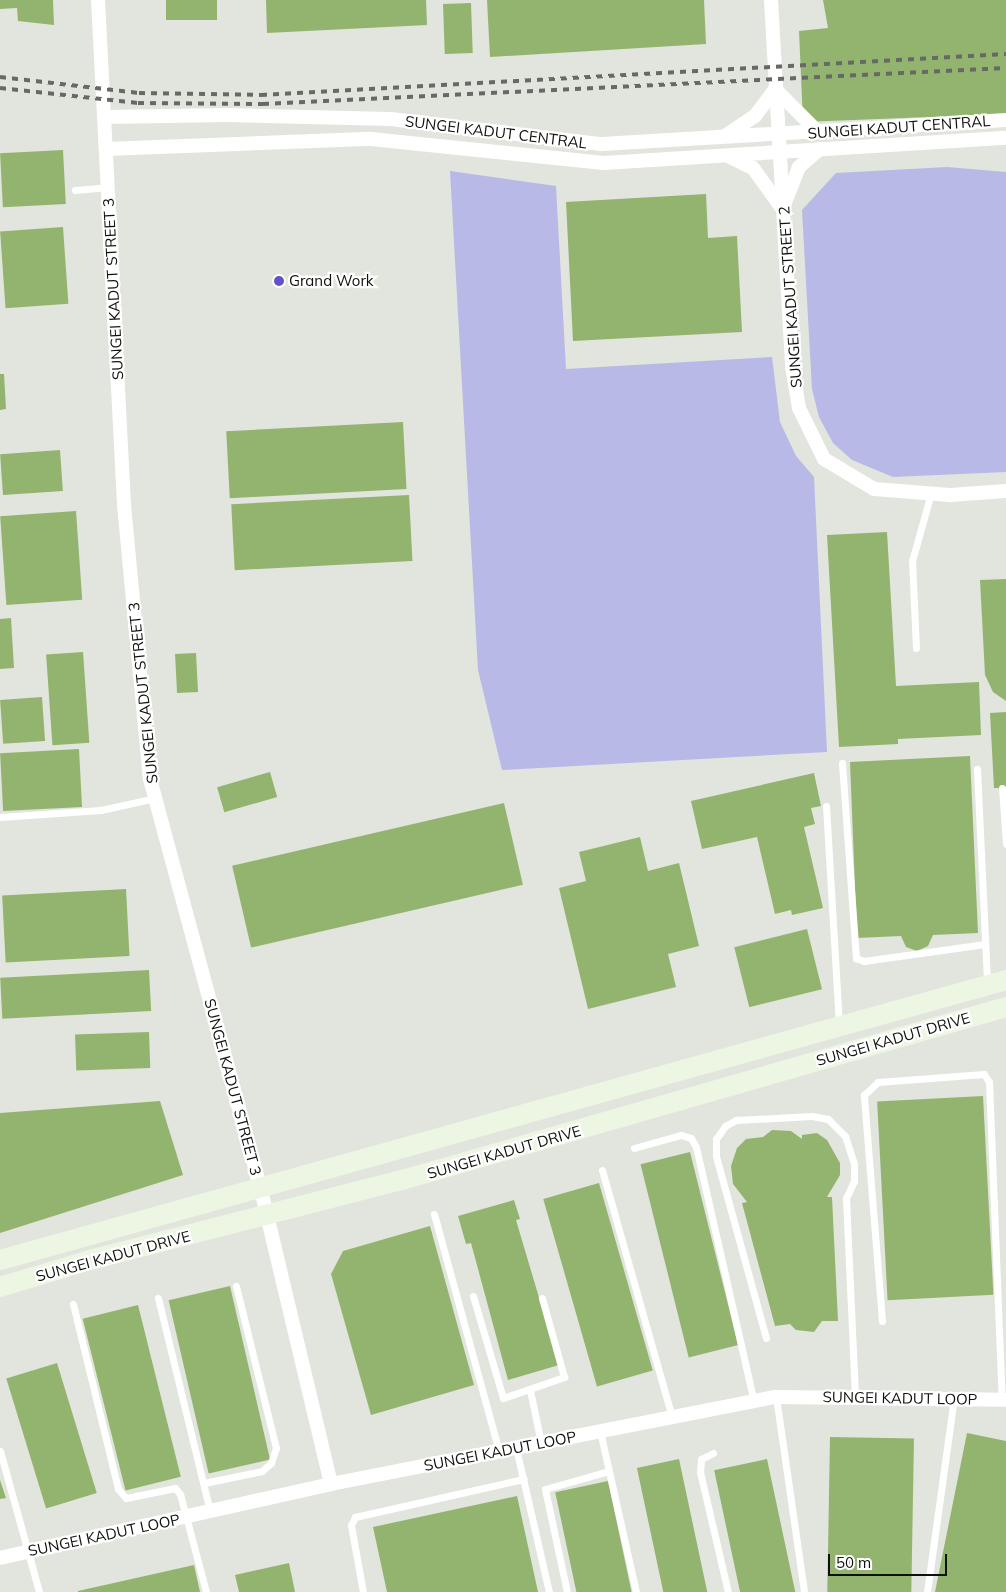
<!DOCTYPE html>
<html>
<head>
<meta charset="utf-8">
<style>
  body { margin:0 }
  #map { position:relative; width:1006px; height:1592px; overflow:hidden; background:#e1e5dd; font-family:Mulish,sans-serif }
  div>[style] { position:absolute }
  .green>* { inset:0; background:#b8b9e6 }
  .building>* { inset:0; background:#93b46e; transform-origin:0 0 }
  .service>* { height:7px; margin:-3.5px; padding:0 3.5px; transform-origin:3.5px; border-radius:3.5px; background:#fff }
  .minor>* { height:14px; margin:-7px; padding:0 7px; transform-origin:7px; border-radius:7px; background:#fff }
  .secondary>* { height:20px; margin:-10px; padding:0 10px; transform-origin:10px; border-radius:10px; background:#edf6e3 }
  .rail>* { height:4px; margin-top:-2px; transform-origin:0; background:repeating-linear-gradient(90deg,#666964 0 6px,transparent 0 12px) }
  .dots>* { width:14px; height:14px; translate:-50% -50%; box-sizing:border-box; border:2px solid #fff; border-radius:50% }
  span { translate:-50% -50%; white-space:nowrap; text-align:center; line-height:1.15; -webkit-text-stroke:4.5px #fff; paint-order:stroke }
  .street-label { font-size:15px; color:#0f110e }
  .poi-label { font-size:15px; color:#0f110e }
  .left { translate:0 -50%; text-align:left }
  .scale { position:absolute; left:828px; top:1554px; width:119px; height:22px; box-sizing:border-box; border:2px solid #0f110e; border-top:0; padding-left:6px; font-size:15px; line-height:18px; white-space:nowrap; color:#0f110e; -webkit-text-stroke:4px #fff; paint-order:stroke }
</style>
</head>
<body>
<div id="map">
  <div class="green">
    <i style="clip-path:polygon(947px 167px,1006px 172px,1006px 472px,893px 477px,852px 460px,833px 443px,819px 417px,812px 389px,802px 210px,836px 173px)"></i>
    <i style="clip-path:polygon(450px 171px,556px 186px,566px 369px,772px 357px,780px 422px,796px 456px,814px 477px,827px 752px,502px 770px,478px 670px)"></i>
  </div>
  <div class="building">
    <i style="clip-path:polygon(0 0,53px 0,54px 25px,18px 21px,17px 8px,0 9px)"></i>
    <i style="left:166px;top:0;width:51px;height:20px"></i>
    <i style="clip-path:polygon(266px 0,426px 0,427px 25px,267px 33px)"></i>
    <i style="clip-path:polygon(487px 0,704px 0,706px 44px,490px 57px)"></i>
    <i style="clip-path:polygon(823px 0,1006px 0,1006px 114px,803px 122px,799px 31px,828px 28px)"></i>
    <i style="left:471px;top:3px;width:50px;height:28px;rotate:88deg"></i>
    <i style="left:63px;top:150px;width:54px;height:63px;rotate:87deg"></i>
    <i style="clip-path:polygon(706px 194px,708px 238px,737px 236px,742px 332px,573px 341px,566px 202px)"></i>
    <i style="left:63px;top:227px;width:77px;height:63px;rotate:86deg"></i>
    <i style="clip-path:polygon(0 374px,4px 374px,6px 409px,0 410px)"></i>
    <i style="left:403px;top:422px;width:67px;height:177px;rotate:87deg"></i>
    <i style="left:60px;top:450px;width:41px;height:60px;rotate:86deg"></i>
    <i style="left:409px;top:495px;width:66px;height:178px;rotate:87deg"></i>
    <i style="left:76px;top:511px;width:89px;height:76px;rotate:86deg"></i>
    <i style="clip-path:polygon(887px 532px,896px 686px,979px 682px,981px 735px,898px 739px,898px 744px,839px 747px,827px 535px)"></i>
    <i style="clip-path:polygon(1006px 579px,1006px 701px,993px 692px,985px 675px,980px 580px)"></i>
    <i style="clip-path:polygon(11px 618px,14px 668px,0 669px,0 619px)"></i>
    <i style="left:83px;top:652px;width:91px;height:37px;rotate:86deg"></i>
    <i style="left:196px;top:653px;width:39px;height:21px;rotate:87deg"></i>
    <i style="left:42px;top:697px;width:44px;height:42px;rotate:86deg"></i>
    <i style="clip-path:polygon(1006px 712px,1006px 788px,994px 788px,990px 713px)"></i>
    <i style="left:79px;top:749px;width:58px;height:79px;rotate:87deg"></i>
    <i style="clip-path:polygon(970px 756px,978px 933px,933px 935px,928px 946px,917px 951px,906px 947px,901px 936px,857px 938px,850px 762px)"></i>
    <i style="left:270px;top:772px;width:26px;height:55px;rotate:74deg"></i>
    <i style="clip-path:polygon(814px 773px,821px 806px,811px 808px,815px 824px,804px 827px,823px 908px,792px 915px,791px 910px,775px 914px,757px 837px,702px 849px,691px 801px)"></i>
    <i style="left:504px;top:803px;width:84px;height:279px;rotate:77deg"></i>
    <i style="clip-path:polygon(640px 837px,648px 871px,679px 863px,699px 946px,668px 954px,676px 987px,588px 1009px,559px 888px,586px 881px,579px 852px)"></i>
    <i style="left:126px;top:889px;width:67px;height:124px;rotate:87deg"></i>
    <i style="left:807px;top:929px;width:62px;height:75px;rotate:76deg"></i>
    <i style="left:149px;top:970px;width:41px;height:149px;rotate:87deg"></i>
    <i style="left:149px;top:1032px;width:36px;height:74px;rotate:88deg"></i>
    <i style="left:983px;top:1096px;width:199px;height:106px;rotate:87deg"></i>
    <i style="clip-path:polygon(160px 1101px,183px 1175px,0 1233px,0 1113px)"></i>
    <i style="clip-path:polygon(772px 1130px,791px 1131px,802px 1139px,802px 1135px,817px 1133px,827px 1140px,840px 1163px,840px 1175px,827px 1197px,832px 1197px,838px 1321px,822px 1321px,814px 1332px,796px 1330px,790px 1324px,775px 1326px,742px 1203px,747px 1202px,733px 1184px,731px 1166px,737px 1148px,746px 1139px,763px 1137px)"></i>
    <i style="left:690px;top:1152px;width:199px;height:51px;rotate:76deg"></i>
    <i style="left:599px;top:1183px;width:195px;height:58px;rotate:74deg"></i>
    <i style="clip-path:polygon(514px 1200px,520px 1219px,516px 1220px,559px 1365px,508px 1380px,471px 1243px,466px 1244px,458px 1216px)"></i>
    <i style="clip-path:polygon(430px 1226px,474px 1385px,371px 1415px,331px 1274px,343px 1251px)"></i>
    <i style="left:230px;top:1286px;width:178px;height:63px;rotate:77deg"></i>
    <i style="left:138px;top:1305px;width:177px;height:57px;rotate:76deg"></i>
    <i style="left:57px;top:1363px;width:136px;height:53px;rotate:73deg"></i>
    <i style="clip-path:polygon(967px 1433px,1006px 1441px,1006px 1592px,935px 1592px)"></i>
    <i style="left:830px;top:1437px;width:84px;height:155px;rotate:1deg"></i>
    <i style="left:679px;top:1459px;width:136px;height:43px;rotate:78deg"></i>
    <i style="left:767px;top:1459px;width:136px;height:54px;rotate:78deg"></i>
    <i style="clip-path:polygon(0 1480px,6px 1498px,0 1499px)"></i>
    <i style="left:608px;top:1481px;width:114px;height:54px;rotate:78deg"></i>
    <i style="clip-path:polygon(517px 1496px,538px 1592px,387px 1592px,373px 1527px)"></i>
    <i style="clip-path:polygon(289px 1563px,295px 1592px,239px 1592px,235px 1575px)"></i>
    <i style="clip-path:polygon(194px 1565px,200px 1592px,78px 1592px,78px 1591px)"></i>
  </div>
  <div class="service">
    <i style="left:75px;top:190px;width:33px;rotate:-5deg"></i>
    <i style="left:916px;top:648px;width:87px;rotate:-92.6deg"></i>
    <i style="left:912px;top:561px;width:71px;rotate:-74.4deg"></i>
    <i style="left:842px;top:763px;width:196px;rotate:85.9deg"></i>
    <i style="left:856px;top:958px;width:9px;rotate:21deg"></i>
    <i style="left:864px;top:961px;width:122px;rotate:-8deg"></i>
    <i style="left:977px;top:769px;width:214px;rotate:87.3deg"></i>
    <i style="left:1002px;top:788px;width:56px;rotate:85.9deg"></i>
    <i style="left:826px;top:806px;width:220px;rotate:86.6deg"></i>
    <i style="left:0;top:817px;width:101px;rotate:-4deg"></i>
    <i style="left:101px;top:810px;width:55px;rotate:-12.5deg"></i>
    <i style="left:634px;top:1148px;width:49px;rotate:-15.5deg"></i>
    <i style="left:681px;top:1135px;width:10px;rotate:17deg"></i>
    <i style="left:691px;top:1138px;width:10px;rotate:61deg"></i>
    <i style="left:696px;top:1147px;width:262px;rotate:77.2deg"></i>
    <i style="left:602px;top:1170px;width:257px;rotate:74.2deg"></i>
    <i style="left:434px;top:1214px;width:246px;rotate:74.7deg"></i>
    <i style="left:473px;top:1296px;width:106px;rotate:73.6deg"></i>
    <i style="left:503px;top:1398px;width:65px;rotate:-19deg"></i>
    <i style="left:564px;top:1377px;width:82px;rotate:-105.6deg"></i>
    <i style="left:158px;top:1298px;width:219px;rotate:76.3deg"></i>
    <i style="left:73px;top:1304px;width:190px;rotate:76.3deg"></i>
    <i style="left:118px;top:1489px;width:12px;rotate:48deg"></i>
    <i style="left:126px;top:1498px;width:50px;rotate:-11.5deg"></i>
    <i style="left:175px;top:1488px;width:8px;rotate:50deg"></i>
    <i style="left:180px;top:1494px;width:101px;rotate:75.1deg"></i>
    <i style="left:882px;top:1321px;width:227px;rotate:-94.6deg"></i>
    <i style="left:864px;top:1095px;width:19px;rotate:-43deg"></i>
    <i style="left:878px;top:1082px;width:106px;rotate:-4.3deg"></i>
    <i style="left:984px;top:1074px;width:9px;rotate:58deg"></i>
    <i style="left:989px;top:1082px;width:318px;rotate:87.7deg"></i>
    <i style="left:766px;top:1338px;width:189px;rotate:-105.4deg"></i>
    <i style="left:716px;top:1156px;width:17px;rotate:-90deg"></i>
    <i style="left:716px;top:1139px;width:16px;rotate:-55deg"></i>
    <i style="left:725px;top:1126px;width:13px;rotate:-29deg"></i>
    <i style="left:736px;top:1120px;width:76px;rotate:-3deg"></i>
    <i style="left:812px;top:1116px;width:16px;rotate:11deg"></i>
    <i style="left:828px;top:1119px;width:24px;rotate:45deg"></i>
    <i style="left:845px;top:1136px;width:29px;rotate:72deg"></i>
    <i style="left:854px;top:1164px;width:17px;rotate:90deg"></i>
    <i style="left:854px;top:1181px;width:19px;rotate:115deg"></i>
    <i style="left:846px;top:1198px;width:199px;rotate:87.4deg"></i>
    <i style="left:530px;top:1390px;width:54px;rotate:78.3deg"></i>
    <i style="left:776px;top:1397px;width:197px;rotate:81.8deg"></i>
    <i style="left:600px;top:1431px;width:165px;rotate:77.4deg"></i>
    <i style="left:516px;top:1448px;width:148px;rotate:77.1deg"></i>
    <i style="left:0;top:1451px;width:146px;rotate:74.5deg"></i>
    <i style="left:713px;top:1453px;width:13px;rotate:153deg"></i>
    <i style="left:701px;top:1459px;width:13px;rotate:94deg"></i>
    <i style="left:700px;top:1472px;width:123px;rotate:76.9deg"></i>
    <i style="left:204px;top:1483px;width:59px;rotate:-11.7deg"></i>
    <i style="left:262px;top:1471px;width:12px;rotate:-42deg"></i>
    <i style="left:271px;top:1463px;width:16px;rotate:-72deg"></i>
    <i style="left:276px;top:1448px;width:167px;rotate:-103.9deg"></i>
    <i style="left:363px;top:1592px;width:68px;rotate:-100.2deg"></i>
    <i style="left:351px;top:1525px;width:9px;rotate:-63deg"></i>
    <i style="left:355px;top:1517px;width:173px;rotate:-12.7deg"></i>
    <i style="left:567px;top:1592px;width:105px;rotate:-102.1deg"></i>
    <i style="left:545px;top:1489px;width:66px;rotate:-15.7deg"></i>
    <i style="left:927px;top:1592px;width:196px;rotate:-82.1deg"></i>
  </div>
  <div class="minor">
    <i style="left:98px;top:0;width:506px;rotate:87.05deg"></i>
    <i style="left:124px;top:505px;width:275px;rotate:84.6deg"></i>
    <i style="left:150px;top:779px;width:426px;rotate:74.9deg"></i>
    <i style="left:261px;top:1190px;width:302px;rotate:76.6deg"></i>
    <i style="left:771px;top:0;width:367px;rotate:86.7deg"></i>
    <i style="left:792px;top:366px;width:43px;rotate:80.5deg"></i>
    <i style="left:799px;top:408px;width:57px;rotate:63.9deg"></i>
    <i style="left:824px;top:459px;width:58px;rotate:31deg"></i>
    <i style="left:874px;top:489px;width:76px;rotate:4.5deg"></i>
    <i style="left:950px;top:495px;width:56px;rotate:-4.1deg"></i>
    <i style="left:775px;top:89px;width:61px;rotate:45deg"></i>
    <i style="left:105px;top:117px;width:123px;rotate:-0.9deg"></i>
    <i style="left:228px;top:115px;width:163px;rotate:1.4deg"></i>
    <i style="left:391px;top:119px;width:212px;rotate:6.8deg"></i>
    <i style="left:602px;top:144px;width:405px;rotate:-3.4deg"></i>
    <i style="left:725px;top:136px;width:36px;rotate:-34deg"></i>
    <i style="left:755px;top:116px;width:34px;rotate:-53deg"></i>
    <i style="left:106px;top:149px;width:265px;rotate:-2.2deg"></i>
    <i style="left:371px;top:139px;width:234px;rotate:5.9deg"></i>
    <i style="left:604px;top:163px;width:403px;rotate:-3.6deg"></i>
    <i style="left:730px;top:157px;width:25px;rotate:26deg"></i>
    <i style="left:753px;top:168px;width:48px;rotate:54.3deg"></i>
    <i style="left:784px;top:205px;width:41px;rotate:-68.5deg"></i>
    <i style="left:799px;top:167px;width:28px;rotate:-41deg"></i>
    <i style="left:0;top:1558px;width:339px;rotate:-12.6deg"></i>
    <i style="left:331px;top:1484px;width:453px;rotate:-11.1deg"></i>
    <i style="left:776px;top:1397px;width:230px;rotate:0.7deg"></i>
  </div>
  <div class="secondary">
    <i style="left:0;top:1260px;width:1044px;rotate:-15.55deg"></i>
    <i style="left:0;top:1287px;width:94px;rotate:-16.7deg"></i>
    <i style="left:90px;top:1260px;width:322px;rotate:-14.4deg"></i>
    <i style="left:402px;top:1180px;width:628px;rotate:-15.98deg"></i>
  </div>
  <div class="rail">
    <i style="left:0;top:77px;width:140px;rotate:6.6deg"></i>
    <i style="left:139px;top:93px;width:122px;rotate:0.9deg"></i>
    <i style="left:261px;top:95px;width:746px;rotate:-3.15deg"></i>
    <i style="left:0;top:88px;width:139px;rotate:6.2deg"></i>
    <i style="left:138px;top:103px;width:125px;rotate:0.5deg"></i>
    <i style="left:263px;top:104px;width:744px;rotate:-2.77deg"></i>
  </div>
  <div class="dots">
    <i style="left:279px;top:281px;background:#6151ca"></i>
  </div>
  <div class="street-label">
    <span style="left:899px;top:127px;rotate:-4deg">SUNGEI KADUT CENTRAL</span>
    <span style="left:496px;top:132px;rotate:7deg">SUNGEI KADUT CENTRAL</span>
    <span style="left:113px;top:289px;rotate:-93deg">SUNGEI KADUT STREET 3</span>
    <span style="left:790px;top:297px;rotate:-94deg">SUNGEI KADUT STREET 2</span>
    <span style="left:143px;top:693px;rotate:-96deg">SUNGEI KADUT STREET 3</span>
    <span style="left:893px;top:1039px;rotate:-16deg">SUNGEI KADUT DRIVE</span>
    <span style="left:233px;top:1087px;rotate:75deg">SUNGEI KADUT STREET 3</span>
    <span style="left:504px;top:1152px;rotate:-16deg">SUNGEI KADUT DRIVE</span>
    <span style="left:113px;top:1256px;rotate:-15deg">SUNGEI KADUT DRIVE</span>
    <span style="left:900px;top:1398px;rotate:1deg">SUNGEI KADUT LOOP</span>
    <span style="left:500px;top:1451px;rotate:-11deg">SUNGEI KADUT LOOP</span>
    <span style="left:104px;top:1535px;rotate:-12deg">SUNGEI KADUT LOOP</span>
  </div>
  <div class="poi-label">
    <span class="left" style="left:289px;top:281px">Grand Work</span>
  </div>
  <div class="scale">50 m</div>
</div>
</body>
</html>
